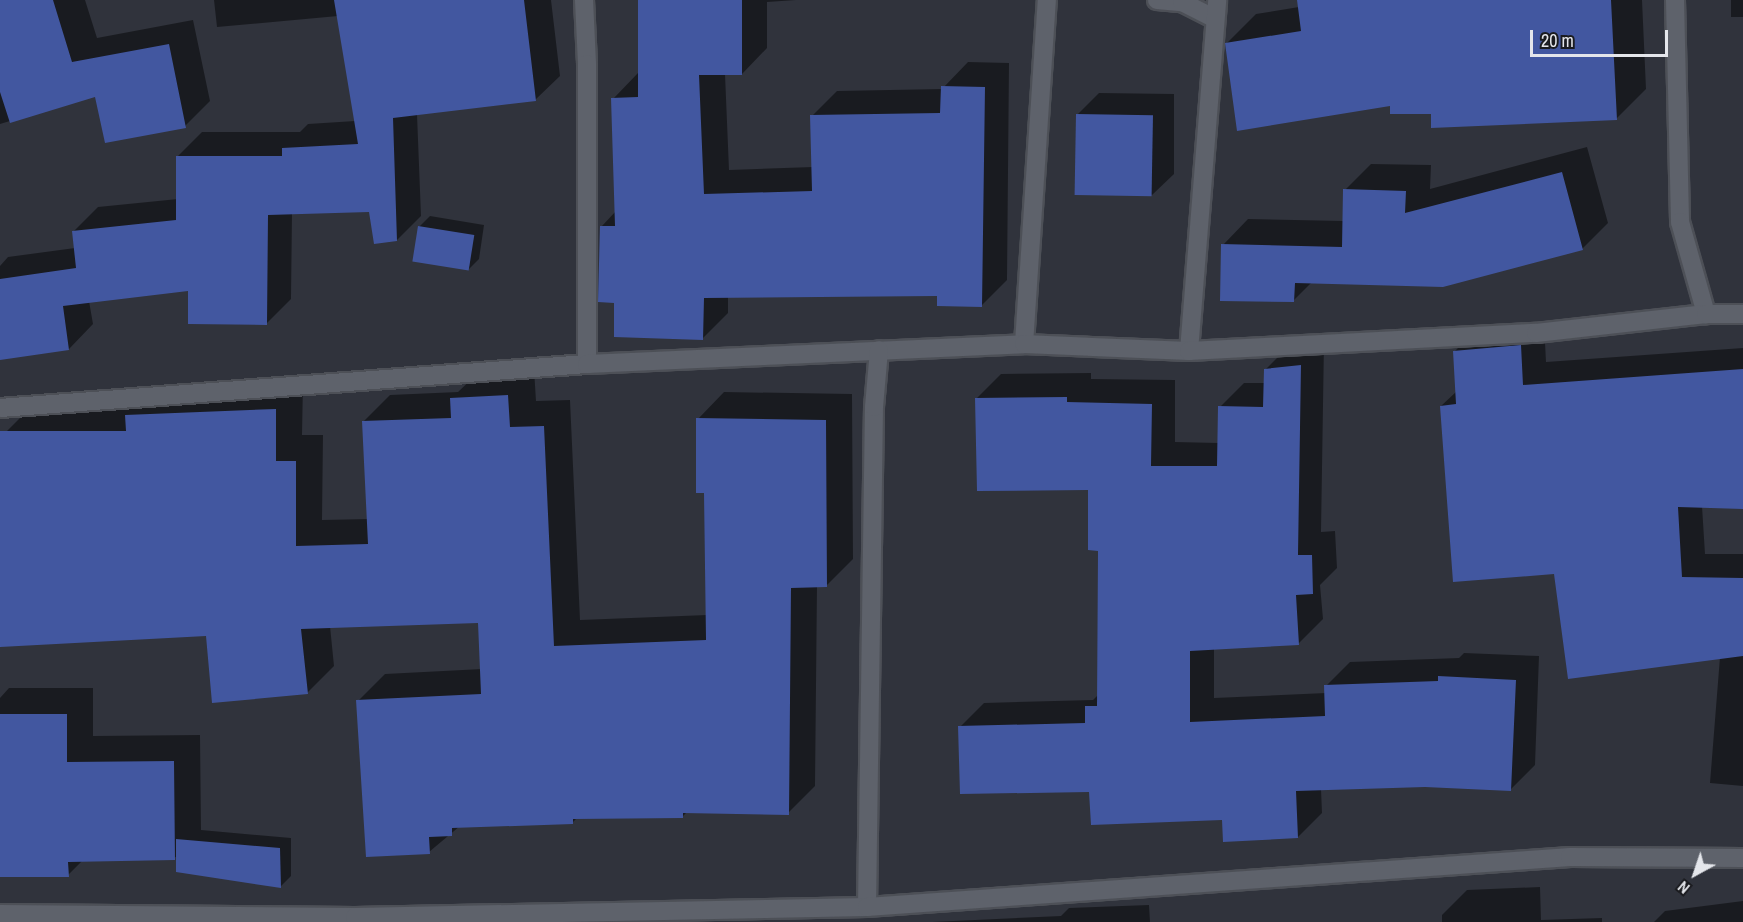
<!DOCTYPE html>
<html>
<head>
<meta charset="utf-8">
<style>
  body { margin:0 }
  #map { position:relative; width:1743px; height:922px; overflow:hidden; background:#30333c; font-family:"Archivo Narrow",sans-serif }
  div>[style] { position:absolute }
  .shadow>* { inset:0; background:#0007; transform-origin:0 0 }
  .building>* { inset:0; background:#4257a0; transform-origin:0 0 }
  .roads { filter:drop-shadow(2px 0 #4d5057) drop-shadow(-2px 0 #4d5057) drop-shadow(0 2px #4d5057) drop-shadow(0 -2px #4d5057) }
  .minor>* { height:18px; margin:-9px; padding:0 9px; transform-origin:9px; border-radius:9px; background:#5e626b }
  span { translate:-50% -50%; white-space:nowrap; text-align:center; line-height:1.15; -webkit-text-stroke:4.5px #1a1b1f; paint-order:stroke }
  .north { position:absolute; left:1665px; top:844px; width:60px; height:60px; -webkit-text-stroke:4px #1a1b1f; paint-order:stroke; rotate:220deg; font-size:16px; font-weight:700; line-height:24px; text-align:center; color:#e4e6eb }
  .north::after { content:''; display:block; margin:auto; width:21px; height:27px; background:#e4e6eb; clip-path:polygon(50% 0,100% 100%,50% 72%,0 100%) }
  .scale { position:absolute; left:1530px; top:30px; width:138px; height:27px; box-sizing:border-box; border:3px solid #e4e6eb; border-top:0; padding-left:8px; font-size:18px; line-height:21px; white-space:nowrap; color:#e4e6eb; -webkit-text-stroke:4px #1a1b1f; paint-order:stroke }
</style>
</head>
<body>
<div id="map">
  <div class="shadow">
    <i style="clip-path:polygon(0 0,85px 0,97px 38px,193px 20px,210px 101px,185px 126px,96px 95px,0 124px)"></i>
    <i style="clip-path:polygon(214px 0,551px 0,560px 76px,535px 100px,417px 114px,421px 216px,397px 240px,370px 211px,292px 213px,291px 299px,267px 323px,190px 289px,89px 301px,93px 324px,69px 349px,0 358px,0 266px,8px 257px,75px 248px,73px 232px,98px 207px,178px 199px,177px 157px,202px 132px,300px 132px,308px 124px,355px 121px,338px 16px,217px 27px)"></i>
    <i style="clip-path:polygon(640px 0,796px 0,767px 2px,767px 48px,742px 74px,725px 74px,729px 170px,813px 167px,812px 116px,837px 91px,942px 89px,968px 62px,1009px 63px,1007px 280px,981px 306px,939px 295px,728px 296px,728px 313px,703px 338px,602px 226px,616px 211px,613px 99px,638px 73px)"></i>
    <i style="clip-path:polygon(1298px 0,1642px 0,1646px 89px,1617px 118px,1432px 112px,1392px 104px,1226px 44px,1256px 14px,1299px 7px)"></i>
    <i style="left:1731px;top:0;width:12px;height:17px"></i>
    <i style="clip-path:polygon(1099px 93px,1174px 94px,1174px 174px,1152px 195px,1078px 114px)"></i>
    <i style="clip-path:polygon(1587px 147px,1608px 223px,1582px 249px,1312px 282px,1294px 300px,1223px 245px,1248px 219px,1344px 221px,1345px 190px,1371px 164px,1431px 165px,1430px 189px)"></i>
    <i style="clip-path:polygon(430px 216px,484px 225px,479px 259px,468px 270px,419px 227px)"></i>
    <i style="clip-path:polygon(1544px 322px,1546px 362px,1743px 348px,1743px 507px,1702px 506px,1705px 554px,1743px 554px,1743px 786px,1710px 783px,1720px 657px,1555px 573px,1441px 406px,1457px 391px,1455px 351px,1479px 327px)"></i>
    <i style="clip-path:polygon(1324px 342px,1321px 532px,1335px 531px,1337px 568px,1320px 585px,1323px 619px,1299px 643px,1214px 648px,1214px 698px,1326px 693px,1326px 686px,1350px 662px,1459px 658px,1464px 653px,1539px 656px,1535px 765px,1511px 789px,1425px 785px,1321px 789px,1322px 813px,1298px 837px,1224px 818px,960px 727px,984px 703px,1093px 700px,1099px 694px,1099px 549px,1090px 488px,977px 398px,1001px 374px,1091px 373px,1091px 379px,1175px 380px,1175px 442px,1219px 443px,1220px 407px,1244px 383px,1265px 383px,1266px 369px,1290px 345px)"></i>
    <i style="clip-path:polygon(534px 369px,536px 401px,570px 400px,580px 620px,707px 615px,705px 492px,698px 419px,724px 392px,852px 394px,853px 559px,826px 586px,817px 586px,815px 786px,788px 813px,687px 812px,682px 817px,577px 818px,573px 822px,460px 826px,429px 852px,358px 701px,385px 674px,482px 669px,480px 621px,330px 626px,334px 666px,307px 693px,207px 634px,0 646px,0 431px,6px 432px,33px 405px,303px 383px,302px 435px,323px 435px,322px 520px,368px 519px,363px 422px,390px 395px,458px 392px,479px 372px)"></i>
    <i style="clip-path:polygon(9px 688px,93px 688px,93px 736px,200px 735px,201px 830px,291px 838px,291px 876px,280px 887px,177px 857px,83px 860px,68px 875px,0 876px,0 698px)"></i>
    <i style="clip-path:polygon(1540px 887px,1541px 920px,1602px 918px,1602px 922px,1442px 922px,1442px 915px,1467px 890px)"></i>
    <i style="clip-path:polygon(1743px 901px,1743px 922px,1654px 922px,1665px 911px)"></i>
    <i style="clip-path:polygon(1149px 905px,1150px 922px,932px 922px,1061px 916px,1069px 908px)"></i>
  </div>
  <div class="building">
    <i style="clip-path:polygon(0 0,53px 0,72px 62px,169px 44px,186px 128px,105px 143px,95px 97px,10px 123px,0 92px)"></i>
    <i style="clip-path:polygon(334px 0,524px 0,536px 101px,393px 118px,397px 241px,374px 244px,369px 212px,268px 215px,267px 325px,188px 324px,188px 291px,63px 306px,69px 350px,0 360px,0 279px,76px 268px,72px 231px,176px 220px,176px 156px,282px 156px,282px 148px,358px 144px)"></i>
    <i style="clip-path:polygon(638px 0,742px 0,742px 75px,699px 75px,704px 194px,812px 191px,810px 115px,940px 113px,941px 86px,985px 87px,982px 307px,937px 306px,937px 296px,704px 298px,703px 340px,614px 337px,614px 303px,598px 302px,600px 226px,615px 226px,611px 98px,638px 97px)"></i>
    <i style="clip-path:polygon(1297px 0,1611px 0,1617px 120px,1431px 128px,1431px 114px,1390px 114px,1390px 106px,1237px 131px,1225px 43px,1301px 31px)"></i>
    <i style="left:1076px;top:114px;width:77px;height:81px;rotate:1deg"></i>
    <i style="clip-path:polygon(1562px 172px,1583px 250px,1443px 287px,1295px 283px,1294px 302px,1220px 301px,1221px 244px,1342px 247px,1343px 189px,1406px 191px,1405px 213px)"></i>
    <i style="left:418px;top:226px;width:57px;height:36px;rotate:9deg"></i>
    <i style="clip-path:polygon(1521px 345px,1523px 385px,1743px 369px,1743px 509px,1678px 507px,1682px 577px,1743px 578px,1743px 656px,1568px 679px,1554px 574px,1453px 582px,1440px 406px,1456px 404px,1453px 351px)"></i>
    <i style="clip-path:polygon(1301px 365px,1298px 555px,1312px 555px,1313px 594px,1296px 595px,1299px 645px,1190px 651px,1190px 722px,1325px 716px,1324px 685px,1438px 681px,1438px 676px,1516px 680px,1511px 791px,1425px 787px,1296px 791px,1298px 838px,1223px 842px,1222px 820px,1091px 825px,1089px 792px,960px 794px,958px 726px,1085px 723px,1085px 706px,1097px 706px,1098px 551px,1088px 550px,1088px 490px,977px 491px,975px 398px,1067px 397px,1067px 402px,1152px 404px,1151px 466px,1217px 466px,1218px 406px,1263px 407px,1264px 369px)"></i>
    <i style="clip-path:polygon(508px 395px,510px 427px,544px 426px,554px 646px,706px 640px,704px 493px,696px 493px,696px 418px,826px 420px,827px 587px,791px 588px,789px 815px,683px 813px,683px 818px,573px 819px,573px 824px,452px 828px,452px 836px,429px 837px,430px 854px,366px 857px,356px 700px,481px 694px,478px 623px,301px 629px,308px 694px,212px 703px,206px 636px,0 647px,0 431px,126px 431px,125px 415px,276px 409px,276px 461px,296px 461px,296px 546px,368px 544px,362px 421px,451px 418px,450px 398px)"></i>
    <i style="clip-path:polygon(0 714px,67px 714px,67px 762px,174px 761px,175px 860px,68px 862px,69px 877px,0 877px)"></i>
    <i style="clip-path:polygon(176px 839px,280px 848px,281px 888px,176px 872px)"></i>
  </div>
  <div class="roads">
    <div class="minor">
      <i style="left:584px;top:0;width:64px;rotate:87.3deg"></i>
      <i style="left:587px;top:64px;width:300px;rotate:90deg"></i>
      <i style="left:1157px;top:0;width:25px;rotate:5deg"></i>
      <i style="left:1182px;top:2px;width:37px;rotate:27deg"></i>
      <i style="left:1675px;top:0;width:222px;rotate:88.7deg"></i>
      <i style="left:1680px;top:222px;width:96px;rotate:74.2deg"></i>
      <i style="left:1024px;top:344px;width:345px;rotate:-86.2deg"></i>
      <i style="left:1189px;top:351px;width:352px;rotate:-85.4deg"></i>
      <i style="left:0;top:408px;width:589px;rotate:-4.29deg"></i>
      <i style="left:587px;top:364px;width:437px;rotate:-2.6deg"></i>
      <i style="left:1024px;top:344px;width:165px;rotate:2.4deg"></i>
      <i style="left:1189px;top:351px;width:347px;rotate:-3deg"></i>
      <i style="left:1536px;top:333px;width:171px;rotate:-6.4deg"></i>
      <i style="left:1706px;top:314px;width:37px"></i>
      <i style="left:867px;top:907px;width:500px;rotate:-89.2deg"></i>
      <i style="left:874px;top:407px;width:57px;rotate:-85deg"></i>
      <i style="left:0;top:914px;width:355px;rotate:0.5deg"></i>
      <i style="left:355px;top:917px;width:512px;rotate:-1.12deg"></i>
      <i style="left:867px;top:907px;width:705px;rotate:-4.07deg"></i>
      <i style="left:1570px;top:857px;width:173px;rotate:0.3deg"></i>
    </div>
  </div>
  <div class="north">N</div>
  <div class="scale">20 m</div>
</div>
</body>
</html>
